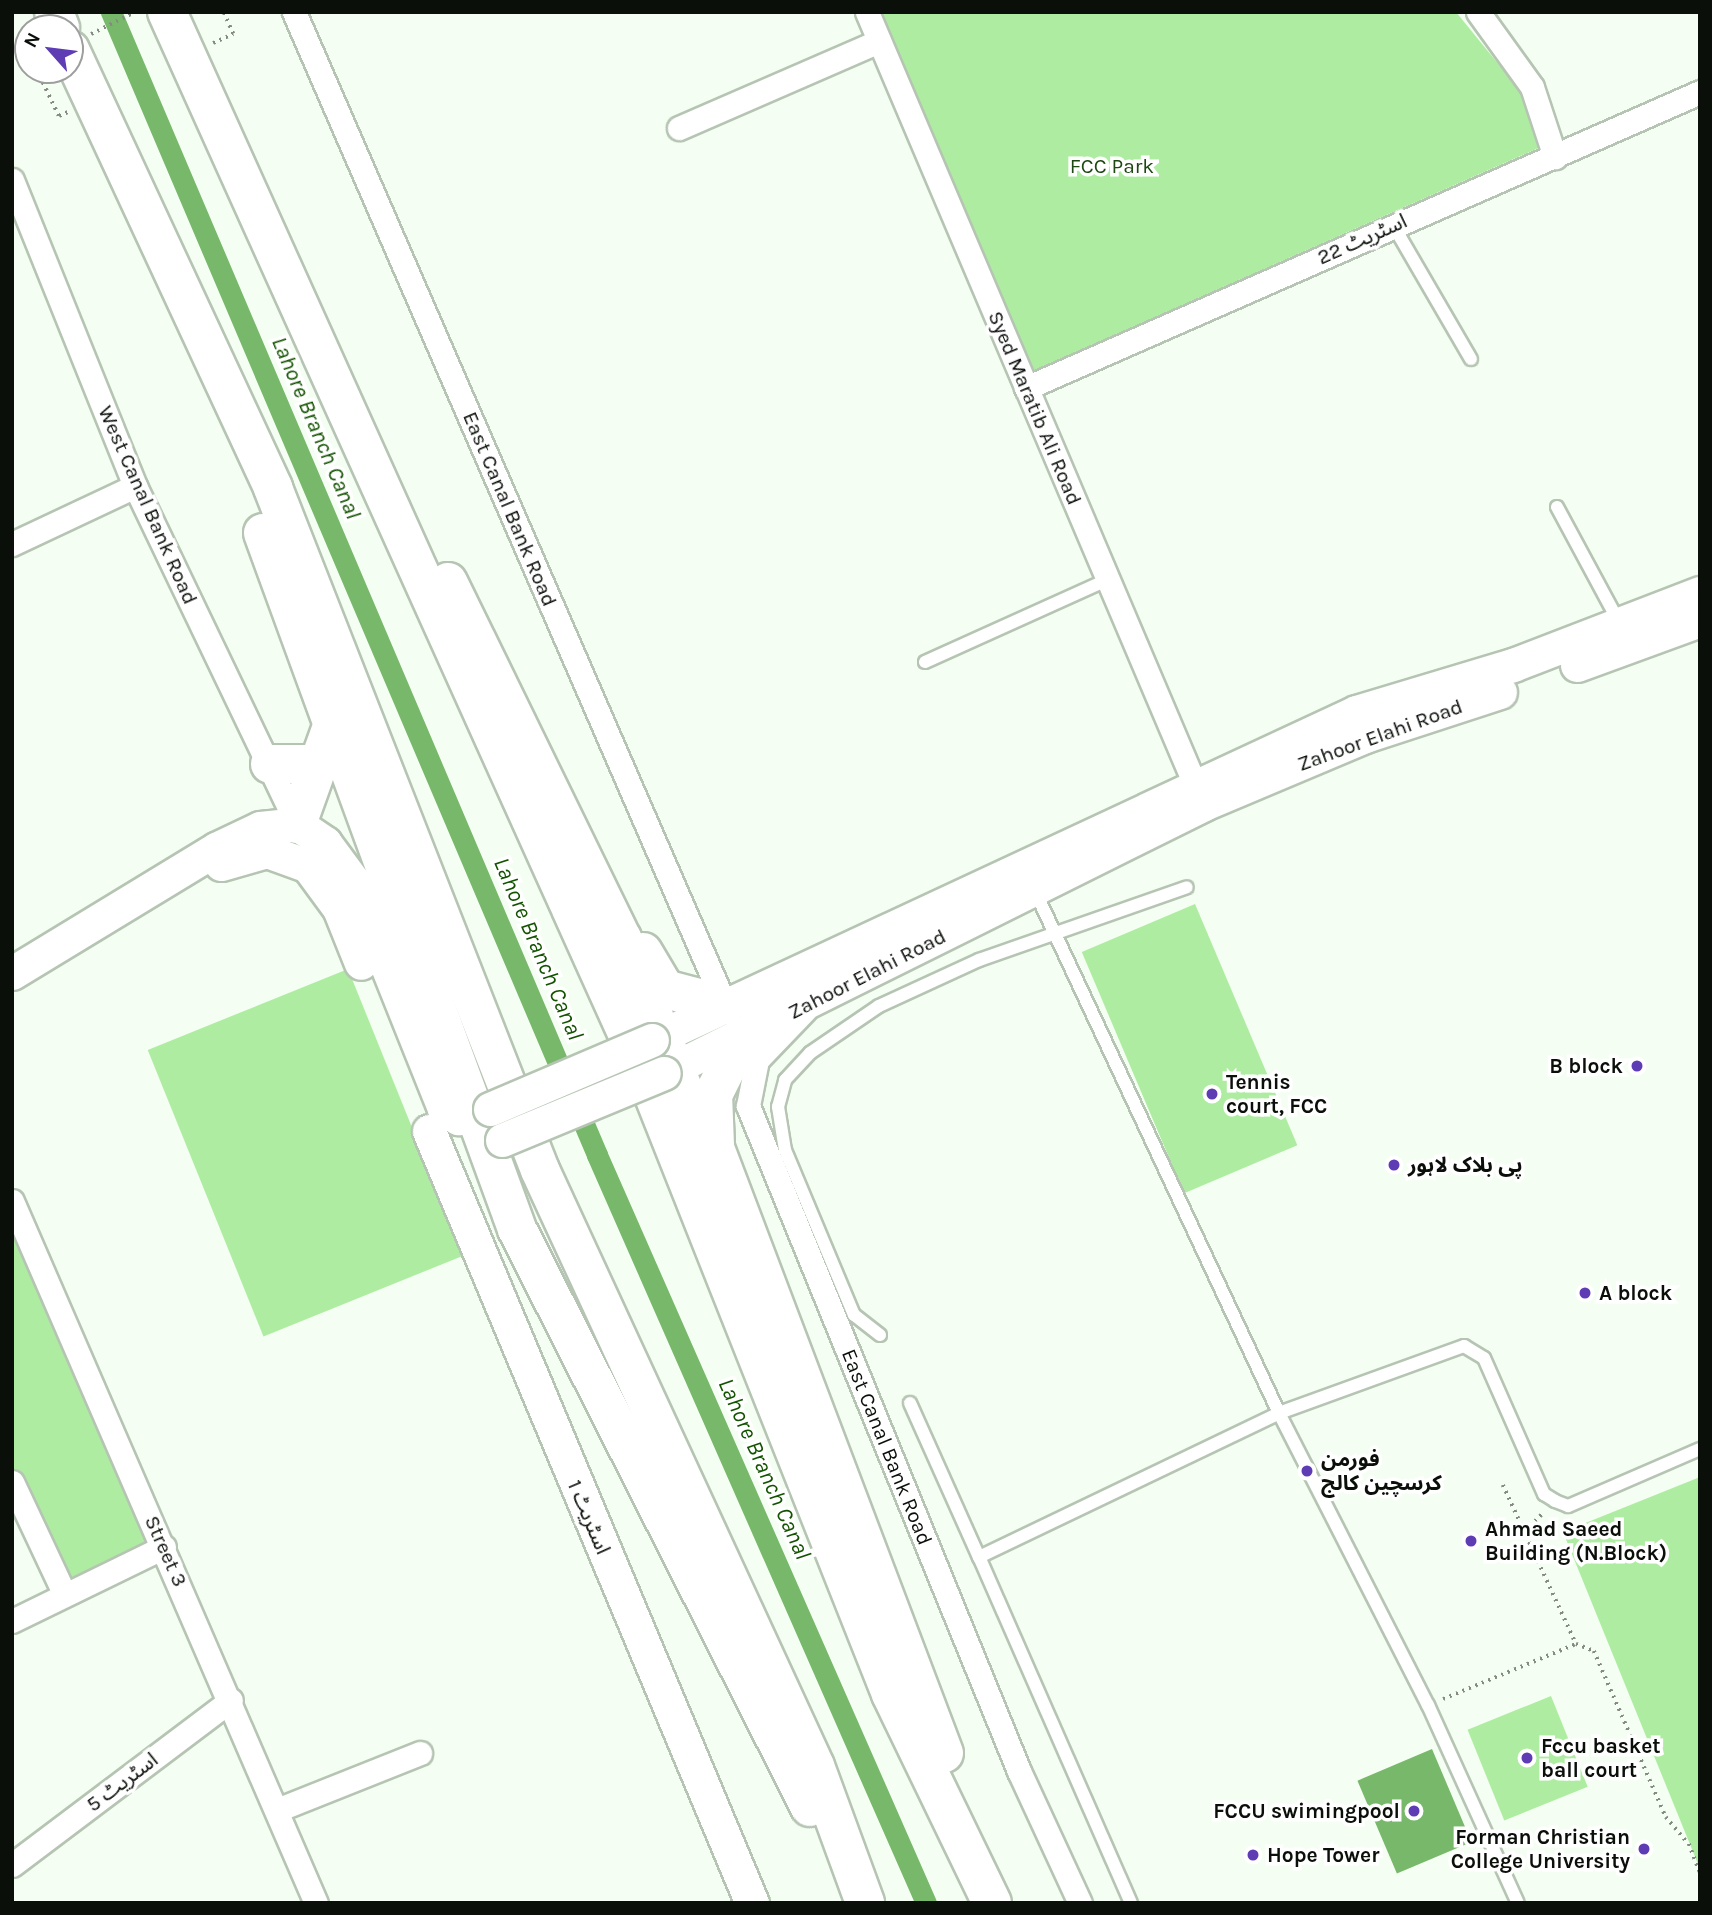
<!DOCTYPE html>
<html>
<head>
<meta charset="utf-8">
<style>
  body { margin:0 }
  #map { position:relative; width:1712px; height:1915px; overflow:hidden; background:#f5fef3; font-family:Karla,"Noto Sans Arabic",sans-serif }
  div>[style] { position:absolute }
  .green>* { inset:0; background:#aeeda1; transform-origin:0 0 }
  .water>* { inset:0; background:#77b86a; transform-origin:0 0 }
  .canal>* { height:21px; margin:-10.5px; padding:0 10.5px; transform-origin:10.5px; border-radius:10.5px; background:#77b86a }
  .path>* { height:3.5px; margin-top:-1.75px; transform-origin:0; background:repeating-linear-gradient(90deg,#858b83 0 2px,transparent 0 7px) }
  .roads { filter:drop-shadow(2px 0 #b6c5b3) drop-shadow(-2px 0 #b6c5b3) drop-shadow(0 2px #b6c5b3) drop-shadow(0 -2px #b6c5b3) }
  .lane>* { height:12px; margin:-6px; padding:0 6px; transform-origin:6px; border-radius:6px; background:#fff }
  .street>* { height:23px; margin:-11.5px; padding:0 11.5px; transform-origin:11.5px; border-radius:11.5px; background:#fff }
  .secondary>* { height:33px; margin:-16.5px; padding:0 16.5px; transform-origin:16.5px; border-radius:16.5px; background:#fff }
  .highway>* { height:38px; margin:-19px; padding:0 19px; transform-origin:19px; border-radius:19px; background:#fff }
  .bridges { filter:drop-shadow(2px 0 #b6c5b3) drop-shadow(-2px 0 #b6c5b3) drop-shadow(0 2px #b6c5b3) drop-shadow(0 -2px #b6c5b3) }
  .secondary-bridge>* { height:33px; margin:-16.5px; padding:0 16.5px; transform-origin:16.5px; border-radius:16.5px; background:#fff }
  .dots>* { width:19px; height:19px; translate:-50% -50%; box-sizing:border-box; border:4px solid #fff; border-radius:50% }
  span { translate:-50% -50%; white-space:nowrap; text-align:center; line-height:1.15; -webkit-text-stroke:7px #fff; paint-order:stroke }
  .park-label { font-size:21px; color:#1d4813 }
  .street-label { font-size:21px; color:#0b0f0a }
  .poi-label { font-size:21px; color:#0b0f0a; font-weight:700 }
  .right { translate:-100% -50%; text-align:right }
  .left { translate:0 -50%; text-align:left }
  .water-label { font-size:23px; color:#135300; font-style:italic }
  .frame { position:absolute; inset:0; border:14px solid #0b0f0a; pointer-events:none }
  .north { position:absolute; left:14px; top:14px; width:70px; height:70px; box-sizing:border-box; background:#fff; border:2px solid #9d9f9d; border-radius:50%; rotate:298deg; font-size:19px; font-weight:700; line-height:28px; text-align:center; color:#0b0f0a }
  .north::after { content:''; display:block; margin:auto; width:24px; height:32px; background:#5d3cb4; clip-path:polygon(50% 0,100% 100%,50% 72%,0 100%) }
</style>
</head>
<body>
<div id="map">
  <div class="green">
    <i style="clip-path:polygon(888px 12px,1456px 12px,1522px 93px,1541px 147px,1032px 371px,879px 16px)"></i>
    <i style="left:1195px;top:904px;width:262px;height:123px;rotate:67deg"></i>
    <i style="left:348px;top:969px;width:309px;height:216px;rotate:68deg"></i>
    <i style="clip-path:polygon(27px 1235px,164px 1547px,64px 1593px,12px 1481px,12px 1240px)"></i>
    <i style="clip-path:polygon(1700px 1477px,1700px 1869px,1563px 1532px)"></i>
    <i style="left:1551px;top:1696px;width:98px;height:90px;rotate:68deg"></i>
  </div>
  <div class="water">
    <i style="left:1432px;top:1749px;width:101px;height:81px;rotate:67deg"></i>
  </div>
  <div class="canal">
    <i style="left:111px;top:12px;width:1242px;rotate:66.96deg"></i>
    <i style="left:597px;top:1155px;width:817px;rotate:66.26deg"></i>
  </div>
  <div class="path">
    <i style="left:91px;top:34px;width:49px;rotate:-26.6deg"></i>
    <i style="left:213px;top:43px;width:22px;rotate:-24deg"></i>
    <i style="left:233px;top:34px;width:24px;rotate:-114deg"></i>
    <i style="left:37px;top:70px;width:51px;rotate:64.4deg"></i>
    <i style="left:59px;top:116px;width:10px;rotate:-24deg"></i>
    <i style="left:1503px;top:1485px;width:175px;rotate:65.3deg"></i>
    <i style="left:1576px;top:1644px;width:19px;rotate:21deg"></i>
    <i style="left:1594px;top:1651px;width:181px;rotate:66.6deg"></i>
    <i style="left:1666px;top:1817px;width:35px;rotate:50deg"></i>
    <i style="left:1689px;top:1844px;width:30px;rotate:69deg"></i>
    <i style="left:1525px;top:1531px;width:25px;rotate:-45deg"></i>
    <i style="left:1443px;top:1699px;width:144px;rotate:-22.5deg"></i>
  </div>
  <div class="roads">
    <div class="lane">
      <i style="left:1393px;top:225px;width:155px;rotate:59.8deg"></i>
      <i style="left:1557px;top:507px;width:131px;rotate:61.7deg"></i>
      <i style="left:925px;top:662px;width:200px;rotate:-24.3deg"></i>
      <i style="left:1035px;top:891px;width:576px;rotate:64.95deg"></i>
      <i style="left:1279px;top:1413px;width:328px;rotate:63deg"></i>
      <i style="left:1428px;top:1705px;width:217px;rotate:65.6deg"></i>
      <i style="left:880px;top:1335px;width:33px;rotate:-142deg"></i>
      <i style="left:854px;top:1315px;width:179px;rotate:-112.7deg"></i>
      <i style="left:785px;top:1150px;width:44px;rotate:-99.2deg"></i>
      <i style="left:778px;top:1107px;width:28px;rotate:-75deg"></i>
      <i style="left:785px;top:1080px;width:37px;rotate:-47deg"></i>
      <i style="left:810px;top:1053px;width:83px;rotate:-34.3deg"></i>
      <i style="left:879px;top:1006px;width:110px;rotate:-24.7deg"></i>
      <i style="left:979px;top:960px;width:220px;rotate:-19.3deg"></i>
      <i style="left:910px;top:1403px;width:169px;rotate:65.9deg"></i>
      <i style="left:1131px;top:1903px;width:378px;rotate:-113.7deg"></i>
      <i style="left:979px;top:1557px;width:333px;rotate:-25.6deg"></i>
      <i style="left:1279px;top:1413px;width:197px;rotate:-19.9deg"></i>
      <i style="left:1464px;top:1346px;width:23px;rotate:31deg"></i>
      <i style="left:1484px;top:1358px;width:149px;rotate:66.2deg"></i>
      <i style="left:1544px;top:1494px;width:13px;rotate:32deg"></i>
      <i style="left:1555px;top:1501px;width:14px;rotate:21deg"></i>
      <i style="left:1568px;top:1506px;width:144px;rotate:-23.4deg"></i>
    </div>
    <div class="street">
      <i style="left:294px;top:12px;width:1083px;rotate:66.54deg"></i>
      <i style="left:867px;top:12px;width:855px;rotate:67deg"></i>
      <i style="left:1478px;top:12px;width:92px;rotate:54.2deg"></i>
      <i style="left:1532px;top:87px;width:74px;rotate:71.8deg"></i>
      <i style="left:679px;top:128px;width:218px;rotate:-23.5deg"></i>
      <i style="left:12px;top:180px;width:330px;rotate:68.1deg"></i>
      <i style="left:135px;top:486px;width:375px;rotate:64.4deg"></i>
      <i style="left:1026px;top:388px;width:736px;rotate:-23.71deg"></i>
      <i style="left:12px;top:544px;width:136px;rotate:-25.2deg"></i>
      <i style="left:805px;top:1010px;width:69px;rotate:133.8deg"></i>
      <i style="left:757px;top:1060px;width:47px;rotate:101.1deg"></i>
      <i style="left:748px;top:1106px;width:718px;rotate:67.83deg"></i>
      <i style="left:1019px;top:1771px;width:145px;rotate:65.2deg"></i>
      <i style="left:12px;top:1201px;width:765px;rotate:66.59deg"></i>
      <i style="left:12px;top:1482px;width:123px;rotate:64.9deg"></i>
      <i style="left:12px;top:1621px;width:169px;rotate:-26deg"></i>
      <i style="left:277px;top:1810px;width:154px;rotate:-21.7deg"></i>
      <i style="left:12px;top:1865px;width:274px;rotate:-37deg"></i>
    </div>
    <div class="secondary">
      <i style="left:1577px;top:665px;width:131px;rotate:-20.1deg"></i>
      <i style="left:221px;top:864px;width:48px;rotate:-15.8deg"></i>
      <i style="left:267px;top:851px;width:44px;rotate:20.1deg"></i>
      <i style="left:308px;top:866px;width:52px;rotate:53.6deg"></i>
      <i style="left:339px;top:908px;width:59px;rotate:68.2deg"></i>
      <i style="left:12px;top:973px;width:239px;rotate:-31.3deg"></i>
      <i style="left:216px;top:849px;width:49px;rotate:-25.5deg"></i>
      <i style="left:260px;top:828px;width:37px;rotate:-6deg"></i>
      <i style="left:297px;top:824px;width:34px;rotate:34deg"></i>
      <i style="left:325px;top:843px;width:47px;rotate:53.6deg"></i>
      <i style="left:353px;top:881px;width:245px;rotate:68.2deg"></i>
      <i style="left:444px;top:1109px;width:17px;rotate:33deg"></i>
      <i style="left:458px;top:1118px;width:33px;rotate:-16deg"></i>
      <i style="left:652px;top:1040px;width:777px;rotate:-24.98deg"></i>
      <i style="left:1356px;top:712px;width:164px;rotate:-16.7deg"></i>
      <i style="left:1513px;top:665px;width:200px;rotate:-21.1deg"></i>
      <i style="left:664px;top:1073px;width:603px;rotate:-26.48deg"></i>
      <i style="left:1204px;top:804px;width:175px;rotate:-22.9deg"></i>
      <i style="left:1365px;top:736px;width:142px;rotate:-18.1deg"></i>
      <i style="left:429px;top:1131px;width:837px;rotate:67.3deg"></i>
    </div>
    <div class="highway">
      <i style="left:54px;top:12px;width:17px;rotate:69deg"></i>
      <i style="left:167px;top:12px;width:1161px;rotate:65.75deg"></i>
      <i style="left:644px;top:1071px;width:670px;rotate:68.37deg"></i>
      <i style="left:891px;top:1694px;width:232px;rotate:64.2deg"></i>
      <i style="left:70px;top:50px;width:483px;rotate:65.1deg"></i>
      <i style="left:273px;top:488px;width:732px;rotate:68.62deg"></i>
      <i style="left:540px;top:1170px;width:656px;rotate:65.23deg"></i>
      <i style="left:815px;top:1766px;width:146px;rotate:69.9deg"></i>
      <i style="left:263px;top:533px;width:741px;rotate:69.95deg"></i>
      <i style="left:517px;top:1229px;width:648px;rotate:63.12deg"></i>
      <i style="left:448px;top:582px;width:396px;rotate:64deg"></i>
      <i style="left:622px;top:938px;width:194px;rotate:67.9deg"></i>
      <i style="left:695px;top:1118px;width:36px;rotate:56deg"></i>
      <i style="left:715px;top:1148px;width:647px;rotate:69.27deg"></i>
      <i style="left:270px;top:764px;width:49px"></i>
      <i style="left:297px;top:824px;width:104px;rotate:-70.3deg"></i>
      <i style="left:643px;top:952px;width:43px;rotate:59.3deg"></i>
      <i style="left:665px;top:989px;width:62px;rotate:14.9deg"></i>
      <i style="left:715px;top:1146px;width:51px;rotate:-92.2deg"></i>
      <i style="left:713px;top:1095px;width:65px;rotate:-63.4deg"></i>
    </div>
  </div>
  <div class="bridges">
    <div class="secondary-bridge">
      <i style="left:490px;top:1109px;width:176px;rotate:-23.1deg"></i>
      <i style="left:502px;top:1140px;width:175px;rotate:-22.5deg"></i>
    </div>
  </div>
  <div class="dots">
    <i style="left:1637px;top:1066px;background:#5d3cb4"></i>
    <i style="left:1212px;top:1094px;background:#5d3cb4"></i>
    <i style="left:1394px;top:1165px;background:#5d3cb4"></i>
    <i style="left:1585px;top:1293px;background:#5d3cb4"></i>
    <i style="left:1307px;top:1471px;background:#5d3cb4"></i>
    <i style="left:1471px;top:1541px;background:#5d3cb4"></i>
    <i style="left:1527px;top:1758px;background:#5d3cb4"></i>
    <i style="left:1414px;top:1811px;background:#5d3cb4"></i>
    <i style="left:1644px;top:1849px;background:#5d3cb4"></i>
    <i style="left:1253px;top:1855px;background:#5d3cb4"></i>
  </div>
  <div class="park-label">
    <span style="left:1112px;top:166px">FCC Park</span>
  </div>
  <div class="street-label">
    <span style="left:1362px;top:239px;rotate:-24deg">اسٹریٹ 22</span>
    <span style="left:1035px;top:408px;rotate:67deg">Syed Maratib Ali Road</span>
    <span style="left:148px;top:505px;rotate:66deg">West Canal Bank Road</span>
    <span style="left:510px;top:509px;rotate:67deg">East Canal Bank Road</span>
    <span style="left:1380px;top:735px;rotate:-20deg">Zahoor Elahi Road</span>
    <span style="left:867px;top:974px;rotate:-27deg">Zahoor Elahi Road</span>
    <span style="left:887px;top:1447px;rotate:68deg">East Canal Bank Road</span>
    <span style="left:589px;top:1517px;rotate:67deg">اسٹریٹ 1</span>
    <span style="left:166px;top:1551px;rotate:66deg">Street 3</span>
    <span style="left:122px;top:1782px;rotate:-37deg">اسٹریٹ 5</span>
  </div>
  <div class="poi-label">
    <span class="right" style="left:1623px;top:1066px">B block</span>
    <span class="left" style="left:1226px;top:1094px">Tennis<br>court, FCC</span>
    <span class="left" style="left:1408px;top:1165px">پی بلاک لاہور</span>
    <span class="left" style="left:1599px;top:1293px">A block</span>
    <span class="left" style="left:1321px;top:1471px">فورمن<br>کرسچین کالج</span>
    <span class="left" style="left:1485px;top:1541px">Ahmad Saeed<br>Building (N.Block)</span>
    <span class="left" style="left:1541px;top:1758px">Fccu basket<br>ball court</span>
    <span class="right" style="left:1400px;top:1811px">FCCU swimingpool</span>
    <span class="right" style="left:1630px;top:1849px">Forman Christian<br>College University</span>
    <span class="left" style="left:1267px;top:1855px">Hope Tower</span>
  </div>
  <div class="water-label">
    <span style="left:316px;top:428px;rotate:67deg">Lahore Branch Canal</span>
    <span style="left:538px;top:949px;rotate:67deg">Lahore Branch Canal</span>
    <span style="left:764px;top:1469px;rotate:66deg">Lahore Branch Canal</span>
  </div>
  <div class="frame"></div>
  <div class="north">N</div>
</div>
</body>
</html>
